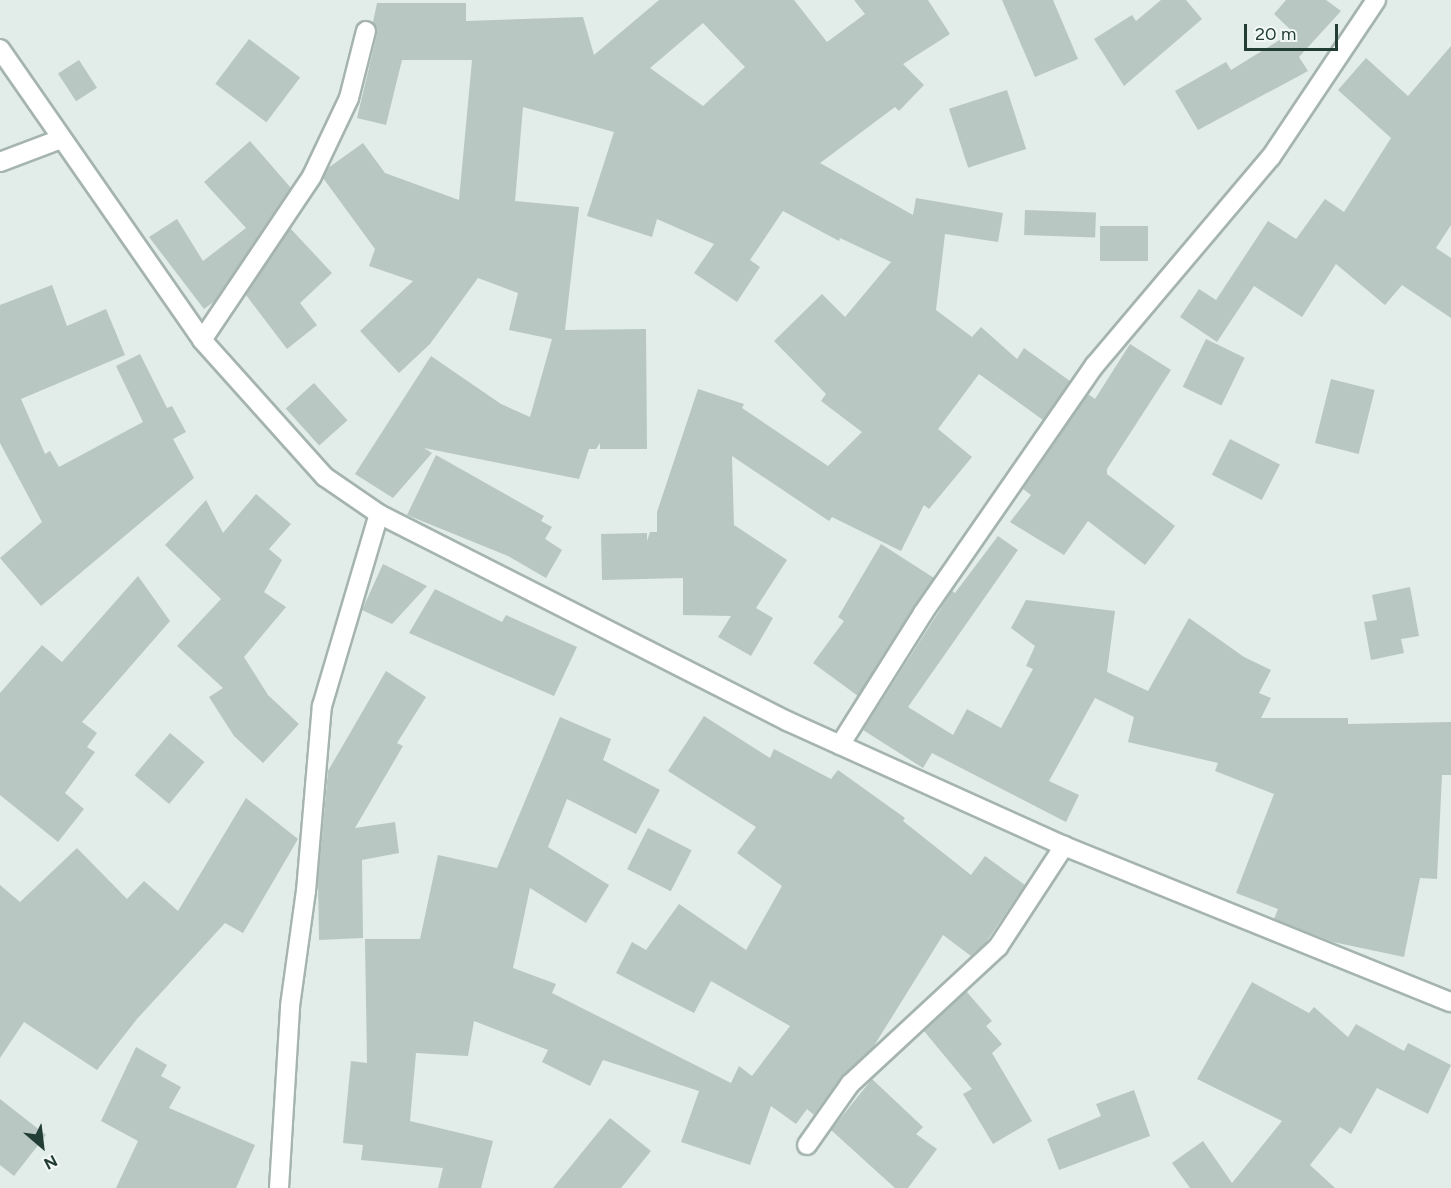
<!DOCTYPE html>
<html>
<head>
<meta charset="utf-8">
<style>
  body { margin:0 }
  #map { position:relative; width:1451px; height:1188px; overflow:hidden; background:#e2ece8; font-family:Figtree,sans-serif }
  div>[style] { position:absolute }
  .building>* { inset:0; background:#b8c7c1; transform-origin:0 0 }
  .roads { filter:drop-shadow(2px 0 #a5b4af) drop-shadow(-2px 0 #a5b4af) drop-shadow(0 2px #a5b4af) drop-shadow(0 -2px #a5b4af) }
  .minor>* { height:18px; margin:-9px; padding:0 9px; transform-origin:9px; border-radius:9px; background:#fff }
  span { translate:-50% -50%; white-space:nowrap; text-align:center; line-height:1.15; -webkit-text-stroke:4.5px #f3f9f6; paint-order:stroke }
  .north { position:absolute; left:12px; top:1116px; width:60px; height:60px; -webkit-text-stroke:4px #f3f9f6; paint-order:stroke; rotate:152deg; font-size:16px; font-weight:700; line-height:24px; text-align:center; color:#223d36 }
  .north::after { content:''; display:block; margin:auto; width:21px; height:27px; background:#223d36; clip-path:polygon(50% 0,100% 100%,50% 72%,0 100%) }
  .scale { position:absolute; left:1244px; top:24px; width:94px; height:27px; box-sizing:border-box; border:3px solid #223d36; border-top:0; padding-left:8px; font-size:18px; line-height:21px; white-space:nowrap; color:#223d36; -webkit-text-stroke:4px #f3f9f6; paint-order:stroke }
</style>
</head>
<body>
<div id="map">
  <div class="building">
    <i style="clip-path:polygon(evenodd,659px 0,794px 0,827px 42px,865px 14px,854px 0,928px 0,950px 34px,903px 64px,924px 85px,899px 111px,895px 107px,820px 163px,913px 215px,916px 198px,1003px 213px,998px 242px,945px 234px,936px 310px,972px 337px,981px 327px,1017px 359px,1024px 348px,1070px 381px,1043px 420px,979px 374px,938px 429px,972px 457px,929px 509px,924px 505px,901px 551px,832px 517px,829px 521px,732px 456px,734px 525px,787px 560px,756px 608px,773px 618px,751px 656px,718px 637px,731px 616px,683px 615px,683px 578px,602px 580px,601px 534px,647px 533px,647px 541px,650px 532px,657px 532px,657px 512px,698px 389px,744px 404px,742px 408px,828px 466px,862px 432px,821px 401px,826px 394px,774px 341px,822px 294px,845px 317px,891px 262px,840px 238px,839px 241px,783px 211px,750px 260px,760px 267px,737px 302px,694px 273px,714px 244px,657px 219px,652px 237px,587px 216px,614px 132px,523px 107px,515px 201px,579px 207px,565px 330px,646px 329px,647px 449px,600px 449px,600px 443px,596px 449px,589px 449px,579px 479px,424px 448px,432px 453px,393px 498px,355px 474px,431px 356px,501px 404px,530px 417px,552px 339px,509px 330px,518px 293px,478px 278px,430px 344px,399px 373px,360px 331px,413px 281px,369px 266px,375px 249px,323px 178px,328px 168px,363px 143px,385px 173px,459px 200px,472px 60px,402px 60px,386px 125px,357px 118px,377px 34px,373px 22px,377px 3px,466px 3px,466px 21px,583px 17px,594px 55px,659px 0,703px 23px,745px 67px,703px 106px,650px 68px,703px 23px)"></i>
    <i style="clip-path:polygon(1002px 0,1053px 0,1078px 59px,1035px 77px)"></i>
    <i style="clip-path:polygon(1161px 0,1186px 0,1202px 19px,1124px 86px,1094px 39px,1132px 15px,1136px 21px)"></i>
    <i style="clip-path:polygon(1286px 0,1326px 0,1341px 11px,1299px 57px,1308px 71px,1198px 130px,1175px 91px,1226px 62px,1231px 70px,1293px 32px,1274px 14px)"></i>
    <i style="left:249px;top:39px;width:64px;height:56px;rotate:37deg"></i>
    <i style="clip-path:polygon(1451px 46px,1451px 225px,1436px 248px,1451px 258px,1451px 318px,1402px 285px,1385px 305px,1336px 264px,1302px 317px,1254px 286px,1217px 342px,1180px 317px,1199px 289px,1216px 300px,1268px 221px,1296px 239px,1325px 199px,1344px 212px,1391px 138px,1338px 90px,1366px 58px,1408px 96px)"></i>
    <i style="left:79px;top:60px;width:33px;height:25px;rotate:57deg"></i>
    <i style="left:1007px;top:90px;width:62px;height:61px;rotate:72deg"></i>
    <i style="clip-path:polygon(250px 141px,291px 188px,215px 301px,204px 309px,149px 237px,177px 219px,203px 261px,246px 228px,204px 182px)"></i>
    <i style="left:1025px;top:210px;width:71px;height:25px;rotate:2deg"></i>
    <i style="left:1100px;top:226px;width:48px;height:35px"></i>
    <i style="clip-path:polygon(290px 228px,332px 273px,300px 303px,317px 325px,287px 349px,246px 295px)"></i>
    <i style="clip-path:polygon(52px 285px,67px 326px,106px 309px,125px 355px,21px 399px,45px 454px,50px 451px,59px 467px,143px 422px,116px 366px,140px 354px,167px 408px,172px 406px,186px 432px,173px 439px,194px 478px,41px 606px,0 558px,42px 522px,0 443px,0 305px)"></i>
    <i style="left:1206px;top:339px;width:43px;height:53px;rotate:26deg"></i>
    <i style="clip-path:polygon(1130px 344px,1171px 370px,1107px 469px,1107px 474px,1175px 526px,1145px 565px,1088px 521px,1064px 555px,1010px 522px,1031px 495px,1023px 489px,1088px 394px,1095px 399px)"></i>
    <i style="left:1331px;top:379px;width:45px;height:66px;rotate:14deg"></i>
    <i style="left:314px;top:383px;width:50px;height:38px;rotate:48deg"></i>
    <i style="left:1230px;top:439px;width:56px;height:40px;rotate:27deg"></i>
    <i style="clip-path:polygon(436px 455px,544px 516px,541px 521px,552px 527px,545px 539px,562px 550px,546px 578px,508px 556px,407px 515px)"></i>
    <i style="clip-path:polygon(256px 494px,291px 524px,269px 549px,282px 560px,264px 592px,286px 607px,244px 657px,268px 695px,299px 724px,263px 763px,234px 736px,209px 697px,223px 688px,177px 646px,221px 599px,165px 545px,206px 500px,223px 533px)"></i>
    <i style="clip-path:polygon(998px 536px,1018px 550px,908px 707px,953px 735px,967px 709px,1001px 728px,1033px 669px,1026px 666px,1035px 646px,1011px 628px,1026px 600px,1115px 611px,1107px 672px,1148px 691px,1189px 618px,1244px 657px,1271px 670px,1259px 693px,1271px 698px,1261px 718px,1348px 718px,1348px 724px,1451px 722px,1451px 775px,1442px 775px,1437px 879px,1420px 878px,1404px 957px,1333px 942px,1274px 919px,1278px 909px,1236px 893px,1274px 794px,1215px 771px,1218px 763px,1128px 742px,1134px 717px,1095px 698px,1049px 781px,1079px 795px,1066px 822px,932px 753px,923px 768px,863px 730px,952px 591px,955px 593px)"></i>
    <i style="clip-path:polygon(881px 544px,934px 578px,858px 696px,813px 663px,844px 621px,838px 617px)"></i>
    <i style="clip-path:polygon(383px 564px,427px 586px,392px 624px,362px 610px)"></i>
    <i style="clip-path:polygon(138px 576px,170px 621px,82px 722px,97px 733px,87px 747px,95px 752px,65px 793px,84px 809px,58px 842px,0 795px,0 693px,42px 645px,62px 662px)"></i>
    <i style="clip-path:polygon(1410px 587px,1419px 636px,1401px 639px,1404px 653px,1371px 660px,1364px 622px,1377px 620px,1372px 595px)"></i>
    <i style="clip-path:polygon(435px 589px,502px 622px,506px 615px,577px 647px,554px 696px,409px 633px)"></i>
    <i style="clip-path:polygon(386px 671px,426px 697px,397px 743px,403px 746px,355px 828px,395px 822px,399px 853px,362px 860px,363px 938px,319px 940px,318px 880px,328px 771px)"></i>
    <i style="clip-path:polygon(704px 716px,770px 758px,774px 749px,831px 779px,838px 770px,905px 818px,903px 821px,971px 875px,985px 856px,1025px 885px,985px 944px,971px 956px,943px 935px,872px 1049px,841px 1077px,814px 1115px,807px 1109px,796px 1124px,771px 1106px,750px 1165px,681px 1142px,699px 1091px,603px 1060px,590px 1086px,542px 1062px,548px 1050px,474px 1021px,468px 1056px,416px 1053px,410px 1121px,493px 1141px,481px 1188px,438px 1188px,443px 1168px,361px 1160px,363px 1145px,343px 1143px,351px 1061px,367px 1063px,365px 939px,420px 939px,438px 855px,497px 868px,560px 717px,611px 739px,603px 760px,660px 790px,636px 834px,567px 799px,548px 847px,609px 885px,586px 923px,530px 888px,513px 968px,556px 984px,552px 993px,731px 1083px,739px 1066px,752px 1076px,790px 1026px,711px 981px,694px 1013px,616px 973px,632px 942px,646px 950px,679px 904px,746px 950px,782px 886px,737px 853px,756px 827px,668px 771px)"></i>
    <i style="left:170px;top:733px;width:45px;height:55px;rotate:40deg"></i>
    <i style="clip-path:polygon(246px 798px,298px 839px,243px 933px,225px 923px,137px 1019px,97px 1070px,24px 1022px,0 1058px,0 885px,20px 902px,77px 848px,127px 899px,144px 881px,178px 911px)"></i>
    <i style="left:648px;top:828px;width:49px;height:46px;rotate:27deg"></i>
    <i style="clip-path:polygon(1252px 982px,1309px 1013px,1314px 1007px,1348px 1037px,1356px 1024px,1404px 1051px,1408px 1043px,1451px 1065px,1428px 1114px,1377px 1088px,1351px 1134px,1340px 1127px,1310px 1165px,1335px 1188px,1190px 1188px,1172px 1163px,1203px 1141px,1232px 1183px,1282px 1121px,1197px 1079px)"></i>
    <i style="clip-path:polygon(966px 991px,992px 1021px,986px 1026px,1002px 1044px,992px 1053px,1032px 1121px,993px 1144px,963px 1094px,972px 1089px,924px 1031px)"></i>
    <i style="clip-path:polygon(136px 1047px,167px 1065px,161px 1076px,181px 1087px,169px 1108px,255px 1145px,236px 1188px,116px 1188px,138px 1141px,101px 1121px)"></i>
    <i style="clip-path:polygon(872px 1079px,923px 1127px,916px 1134px,937px 1149px,908px 1188px,895px 1188px,831px 1130px)"></i>
    <i style="clip-path:polygon(1134px 1090px,1150px 1136px,1059px 1170px,1047px 1139px,1101px 1116px,1096px 1104px)"></i>
    <i style="clip-path:polygon(0 1099px,46px 1135px,14px 1176px,0 1165px)"></i>
    <i style="clip-path:polygon(610px 1118px,651px 1151px,621px 1188px,553px 1188px)"></i>
  </div>
  <div class="roads">
    <div class="minor">
      <i style="left:0;top:49px;width:354px;rotate:55.2deg"></i>
      <i style="left:202px;top:340px;width:184px;rotate:48.1deg"></i>
      <i style="left:325px;top:477px;width:65px;rotate:34.4deg"></i>
      <i style="left:379px;top:514px;width:458px;rotate:26.9deg"></i>
      <i style="left:787px;top:721px;width:304px;rotate:24.3deg"></i>
      <i style="left:1064px;top:846px;width:417px;rotate:22deg"></i>
      <i style="left:0;top:162px;width:65px;rotate:-20.7deg"></i>
      <i style="left:202px;top:340px;width:197px;rotate:-56.1deg"></i>
      <i style="left:312px;top:176px;width:86px;rotate:-64.6deg"></i>
      <i style="left:349px;top:98px;width:69px;rotate:-75.8deg"></i>
      <i style="left:840px;top:745px;width:156px;rotate:-57.8deg"></i>
      <i style="left:923px;top:613px;width:302px;rotate:-55.3deg"></i>
      <i style="left:1095px;top:365px;width:272px;rotate:-49.8deg"></i>
      <i style="left:1271px;top:157px;width:189px;rotate:-56.2deg"></i>
      <i style="left:807px;top:1145px;width:75px;rotate:-54.8deg"></i>
      <i style="left:850px;top:1084px;width:202px;rotate:-42.8deg"></i>
      <i style="left:998px;top:947px;width:121px;rotate:-56.8deg"></i>
      <i style="left:279px;top:1188px;width:182px;rotate:-86.5deg"></i>
      <i style="left:290px;top:1006px;width:116px;rotate:-82.1deg"></i>
      <i style="left:306px;top:891px;width:186px;rotate:-85.1deg"></i>
      <i style="left:322px;top:706px;width:200px;rotate:-73.5deg"></i>
    </div>
  </div>
  <div class="north">N</div>
  <div class="scale">20 m</div>
</div>
</body>
</html>
